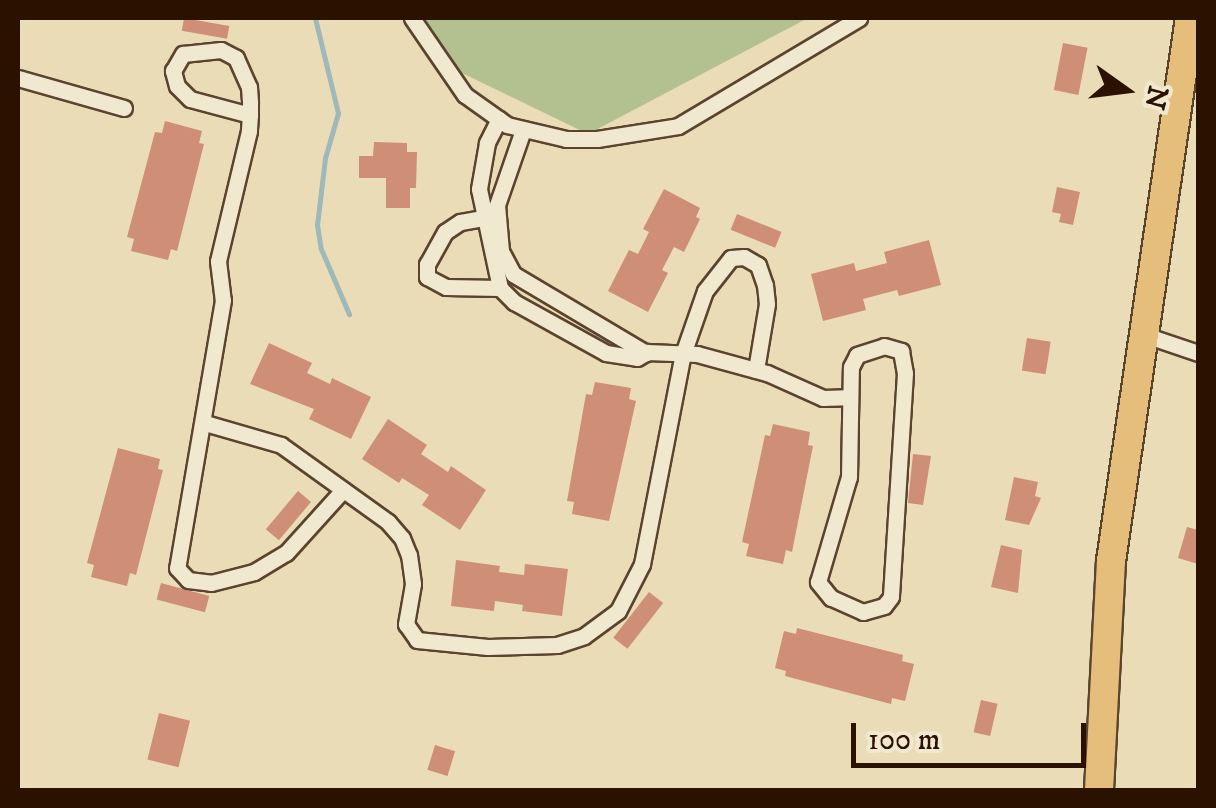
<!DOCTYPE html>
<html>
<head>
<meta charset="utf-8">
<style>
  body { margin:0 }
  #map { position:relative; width:1216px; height:808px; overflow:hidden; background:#eadcb6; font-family:"IM FELL DW Pica",serif }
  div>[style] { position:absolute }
  .green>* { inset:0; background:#b3c191 }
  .stream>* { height:5px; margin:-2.5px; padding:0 2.5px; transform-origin:2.5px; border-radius:2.5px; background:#9db9b9 }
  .building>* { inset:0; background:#cf8e76; transform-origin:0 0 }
  .roads { filter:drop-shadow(2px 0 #5b442e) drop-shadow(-2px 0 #5b442e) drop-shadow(0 2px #5b442e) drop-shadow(0 -2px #5b442e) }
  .street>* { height:15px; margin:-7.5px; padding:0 7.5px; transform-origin:7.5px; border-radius:7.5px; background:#f1e8d0 }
  .highway>* { height:28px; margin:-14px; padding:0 14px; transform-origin:14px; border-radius:14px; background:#e5be7b }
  span { translate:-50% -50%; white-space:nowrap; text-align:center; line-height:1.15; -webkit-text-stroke:8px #f1e8d0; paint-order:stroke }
  .frame { position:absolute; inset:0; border:20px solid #2b1200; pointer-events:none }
  .north { position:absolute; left:1076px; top:40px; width:100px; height:100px; -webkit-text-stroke:8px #f1e8d0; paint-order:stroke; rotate:104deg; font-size:28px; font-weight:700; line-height:40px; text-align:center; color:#2b1200 }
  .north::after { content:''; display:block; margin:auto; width:35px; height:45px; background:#2b1200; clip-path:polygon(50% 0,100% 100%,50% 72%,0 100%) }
  .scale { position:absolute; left:851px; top:723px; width:235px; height:45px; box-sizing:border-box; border:5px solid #2b1200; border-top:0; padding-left:12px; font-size:30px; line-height:35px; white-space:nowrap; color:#2b1200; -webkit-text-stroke:8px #f1e8d0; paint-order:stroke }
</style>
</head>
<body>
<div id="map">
  <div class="green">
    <i style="clip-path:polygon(426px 18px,808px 18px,588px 134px,435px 60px)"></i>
  </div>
  <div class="stream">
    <i style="left:315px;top:18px;width:98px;rotate:76.4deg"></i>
    <i style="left:338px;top:113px;width:47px;rotate:106.1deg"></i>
    <i style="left:325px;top:158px;width:67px;rotate:96.8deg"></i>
    <i style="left:317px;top:225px;width:24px;rotate:81deg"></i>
    <i style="left:321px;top:249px;width:71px;rotate:66.7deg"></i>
  </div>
  <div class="building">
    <i style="left:184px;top:18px;width:46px;height:13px;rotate:10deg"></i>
    <i style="left:1063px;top:43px;width:25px;height:48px;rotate:11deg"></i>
    <i style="clip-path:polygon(165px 121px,202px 131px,199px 143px,204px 144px,177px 251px,171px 249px,168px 260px,131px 251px,134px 239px,127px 237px,155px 132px,162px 133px)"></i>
    <i style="clip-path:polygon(374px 142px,407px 143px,407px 152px,417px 152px,416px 188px,410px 188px,410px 208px,386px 208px,386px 178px,359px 178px,359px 156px,373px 156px)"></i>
    <i style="clip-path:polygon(1057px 187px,1080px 192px,1073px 225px,1059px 222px,1061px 214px,1052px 212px)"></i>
    <i style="clip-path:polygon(664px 189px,700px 208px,696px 217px,700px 219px,684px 252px,674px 247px,662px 270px,668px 273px,648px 312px,608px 291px,629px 250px,638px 254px,649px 232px,643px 229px)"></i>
    <i style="left:737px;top:214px;width:48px;height:17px;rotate:22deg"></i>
    <i style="clip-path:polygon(929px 240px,941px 285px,899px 296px,897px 290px,863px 299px,866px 310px,823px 321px,811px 274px,854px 263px,856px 271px,887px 263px,884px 252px)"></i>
    <i style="left:1027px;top:338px;width:24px;height:33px;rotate:9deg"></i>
    <i style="clip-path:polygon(269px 343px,312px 363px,307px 373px,330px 384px,332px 378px,371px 397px,351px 439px,309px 419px,314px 409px,250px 384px)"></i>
    <i style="clip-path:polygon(595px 382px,631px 388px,629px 399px,636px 401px,609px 521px,572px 514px,574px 502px,567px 501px,586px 394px,592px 395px)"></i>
    <i style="clip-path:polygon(388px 419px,427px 445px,421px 454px,448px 472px,451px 466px,486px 490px,460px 530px,422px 505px,429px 495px,402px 478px,399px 483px,362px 459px)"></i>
    <i style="clip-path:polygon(773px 424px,810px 432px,808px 445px,813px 446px,792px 552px,786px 550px,783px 564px,746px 556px,749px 544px,742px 542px,765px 435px,770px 436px)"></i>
    <i style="clip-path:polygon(118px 448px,160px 459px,158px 469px,163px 470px,136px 575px,130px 573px,127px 586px,91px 577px,94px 565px,87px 563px)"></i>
    <i style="clip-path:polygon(913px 454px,931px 456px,923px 505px,908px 503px)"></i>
    <i style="clip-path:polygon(1014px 477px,1038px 482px,1035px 496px,1041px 498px,1029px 525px,1005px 520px)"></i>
    <i style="left:298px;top:491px;width:17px;height:50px;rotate:40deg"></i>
    <i style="clip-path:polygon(1187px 527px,1198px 530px,1198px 564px,1178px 558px)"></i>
    <i style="clip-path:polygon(1001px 545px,1022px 550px,1018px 593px,991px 587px)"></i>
    <i style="clip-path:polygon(456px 560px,500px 566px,499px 572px,524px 575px,525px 564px,568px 569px,562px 616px,522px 611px,523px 605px,495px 601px,494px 611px,451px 606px)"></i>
    <i style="left:161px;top:583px;width:50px;height:17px;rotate:15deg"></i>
    <i style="left:649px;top:592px;width:18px;height:58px;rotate:38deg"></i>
    <i style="clip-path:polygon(797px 628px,903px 655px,902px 661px,914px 664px,905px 701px,892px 698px,891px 704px,785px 676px,786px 671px,775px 668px,784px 631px,796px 634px)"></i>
    <i style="left:981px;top:700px;width:17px;height:33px;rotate:13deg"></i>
    <i style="left:159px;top:713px;width:32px;height:48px;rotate:14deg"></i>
    <i style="left:435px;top:745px;width:21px;height:26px;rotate:17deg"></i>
  </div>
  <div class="roads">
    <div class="street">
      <i style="left:412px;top:18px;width:93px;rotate:55.5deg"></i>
      <i style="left:465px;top:95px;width:52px;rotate:35.5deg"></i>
      <i style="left:507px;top:125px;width:61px;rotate:13.3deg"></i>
      <i style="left:566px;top:139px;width:31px"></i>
      <i style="left:597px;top:139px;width:82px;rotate:-9.1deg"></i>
      <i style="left:678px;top:126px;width:211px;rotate:-30.8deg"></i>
      <i style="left:18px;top:78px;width:110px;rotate:15.8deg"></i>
      <i style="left:250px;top:115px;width:62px;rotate:-165.1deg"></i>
      <i style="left:190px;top:99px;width:18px;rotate:-135deg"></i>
      <i style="left:177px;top:86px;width:16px;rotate:-105deg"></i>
      <i style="left:173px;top:71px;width:20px;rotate:-60deg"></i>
      <i style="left:183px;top:54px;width:38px;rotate:-6deg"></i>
      <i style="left:221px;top:50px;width:17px;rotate:28deg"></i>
      <i style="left:236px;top:58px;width:32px;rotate:66deg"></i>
      <i style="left:249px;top:87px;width:16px;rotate:86deg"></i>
      <i style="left:250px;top:103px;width:12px;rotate:90deg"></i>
      <i style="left:250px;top:115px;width:16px;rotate:94deg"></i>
      <i style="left:249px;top:131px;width:134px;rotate:103.4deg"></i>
      <i style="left:218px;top:261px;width:39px;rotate:83deg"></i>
      <i style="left:223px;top:300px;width:272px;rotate:99.7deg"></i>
      <i style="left:177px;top:568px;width:16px;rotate:47deg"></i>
      <i style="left:188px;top:580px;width:23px;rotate:7deg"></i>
      <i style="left:211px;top:583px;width:44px;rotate:-14.3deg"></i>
      <i style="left:254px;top:572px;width:37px;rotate:-31deg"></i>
      <i style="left:286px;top:553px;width:85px;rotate:-47.9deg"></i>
      <i style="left:499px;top:119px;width:27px;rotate:117deg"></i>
      <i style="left:487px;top:143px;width:47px;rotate:99.9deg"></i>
      <i style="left:479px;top:189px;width:101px;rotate:78deg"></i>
      <i style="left:500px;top:288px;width:20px;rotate:45deg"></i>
      <i style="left:514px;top:302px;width:105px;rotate:29deg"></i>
      <i style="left:606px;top:353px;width:31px;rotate:9deg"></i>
      <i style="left:637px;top:358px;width:12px;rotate:-31deg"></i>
      <i style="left:647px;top:352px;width:50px;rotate:2.3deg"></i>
      <i style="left:697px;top:354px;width:73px;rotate:15.2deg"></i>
      <i style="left:767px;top:373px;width:61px;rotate:24.1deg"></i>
      <i style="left:823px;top:398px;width:24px;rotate:-2deg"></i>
      <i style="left:523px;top:130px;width:79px;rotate:109.1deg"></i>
      <i style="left:497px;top:205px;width:46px;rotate:85deg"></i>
      <i style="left:501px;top:251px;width:26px;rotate:62deg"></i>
      <i style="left:513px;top:274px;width:155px;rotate:30.7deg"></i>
      <i style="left:483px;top:218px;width:23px;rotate:170deg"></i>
      <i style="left:460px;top:222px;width:18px;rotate:146deg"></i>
      <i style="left:445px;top:232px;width:37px;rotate:119deg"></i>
      <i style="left:427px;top:264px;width:13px;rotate:90deg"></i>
      <i style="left:427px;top:277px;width:21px;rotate:28deg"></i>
      <i style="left:446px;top:287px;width:54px;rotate:1.1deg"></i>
      <i style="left:1142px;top:334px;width:59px;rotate:18.7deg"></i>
      <i style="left:884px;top:346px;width:18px;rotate:16deg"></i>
      <i style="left:901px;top:351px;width:22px;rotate:80deg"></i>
      <i style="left:905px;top:373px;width:224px;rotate:93.6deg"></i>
      <i style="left:891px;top:597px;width:11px;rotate:128deg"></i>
      <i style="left:884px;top:606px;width:22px;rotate:164deg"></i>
      <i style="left:863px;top:612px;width:35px;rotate:-156deg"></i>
      <i style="left:831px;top:598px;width:21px;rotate:-129deg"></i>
      <i style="left:818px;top:582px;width:109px;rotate:-73.6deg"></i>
      <i style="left:849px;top:477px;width:110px;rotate:-89deg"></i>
      <i style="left:851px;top:367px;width:13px;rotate:-63deg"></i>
      <i style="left:857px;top:355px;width:28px;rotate:-18deg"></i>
      <i style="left:205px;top:423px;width:79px;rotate:16.1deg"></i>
      <i style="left:281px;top:445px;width:132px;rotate:35.7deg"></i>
      <i style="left:388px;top:522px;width:21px;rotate:49deg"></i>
      <i style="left:402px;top:538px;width:18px;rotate:68deg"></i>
      <i style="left:409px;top:555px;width:29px;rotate:82deg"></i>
      <i style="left:413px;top:584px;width:41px;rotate:99.9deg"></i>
      <i style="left:406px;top:624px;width:19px;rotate:55deg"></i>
      <i style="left:417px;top:640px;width:71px;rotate:5.6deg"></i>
      <i style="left:488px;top:647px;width:69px;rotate:-1.7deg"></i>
      <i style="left:557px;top:645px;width:28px;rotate:-18deg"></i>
      <i style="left:584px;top:636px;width:42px;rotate:-36.3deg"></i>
      <i style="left:618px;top:611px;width:53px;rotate:-62.9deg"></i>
      <i style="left:642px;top:564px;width:214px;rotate:-79deg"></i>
      <i style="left:683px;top:354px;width:67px;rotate:-70.8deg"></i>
      <i style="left:705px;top:291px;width:42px;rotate:-51.8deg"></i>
      <i style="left:731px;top:258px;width:13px;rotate:-4deg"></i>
      <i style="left:744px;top:257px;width:16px;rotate:30deg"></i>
      <i style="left:758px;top:265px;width:21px;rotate:71deg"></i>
      <i style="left:765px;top:285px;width:19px;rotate:84deg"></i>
      <i style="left:767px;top:304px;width:67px;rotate:99.5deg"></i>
    </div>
    <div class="highway">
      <i style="left:1099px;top:790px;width:229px;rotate:-87deg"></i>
      <i style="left:1111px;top:561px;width:549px;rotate:-81.72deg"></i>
    </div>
  </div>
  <div class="frame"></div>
  <div class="north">N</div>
  <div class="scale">100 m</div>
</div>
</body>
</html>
